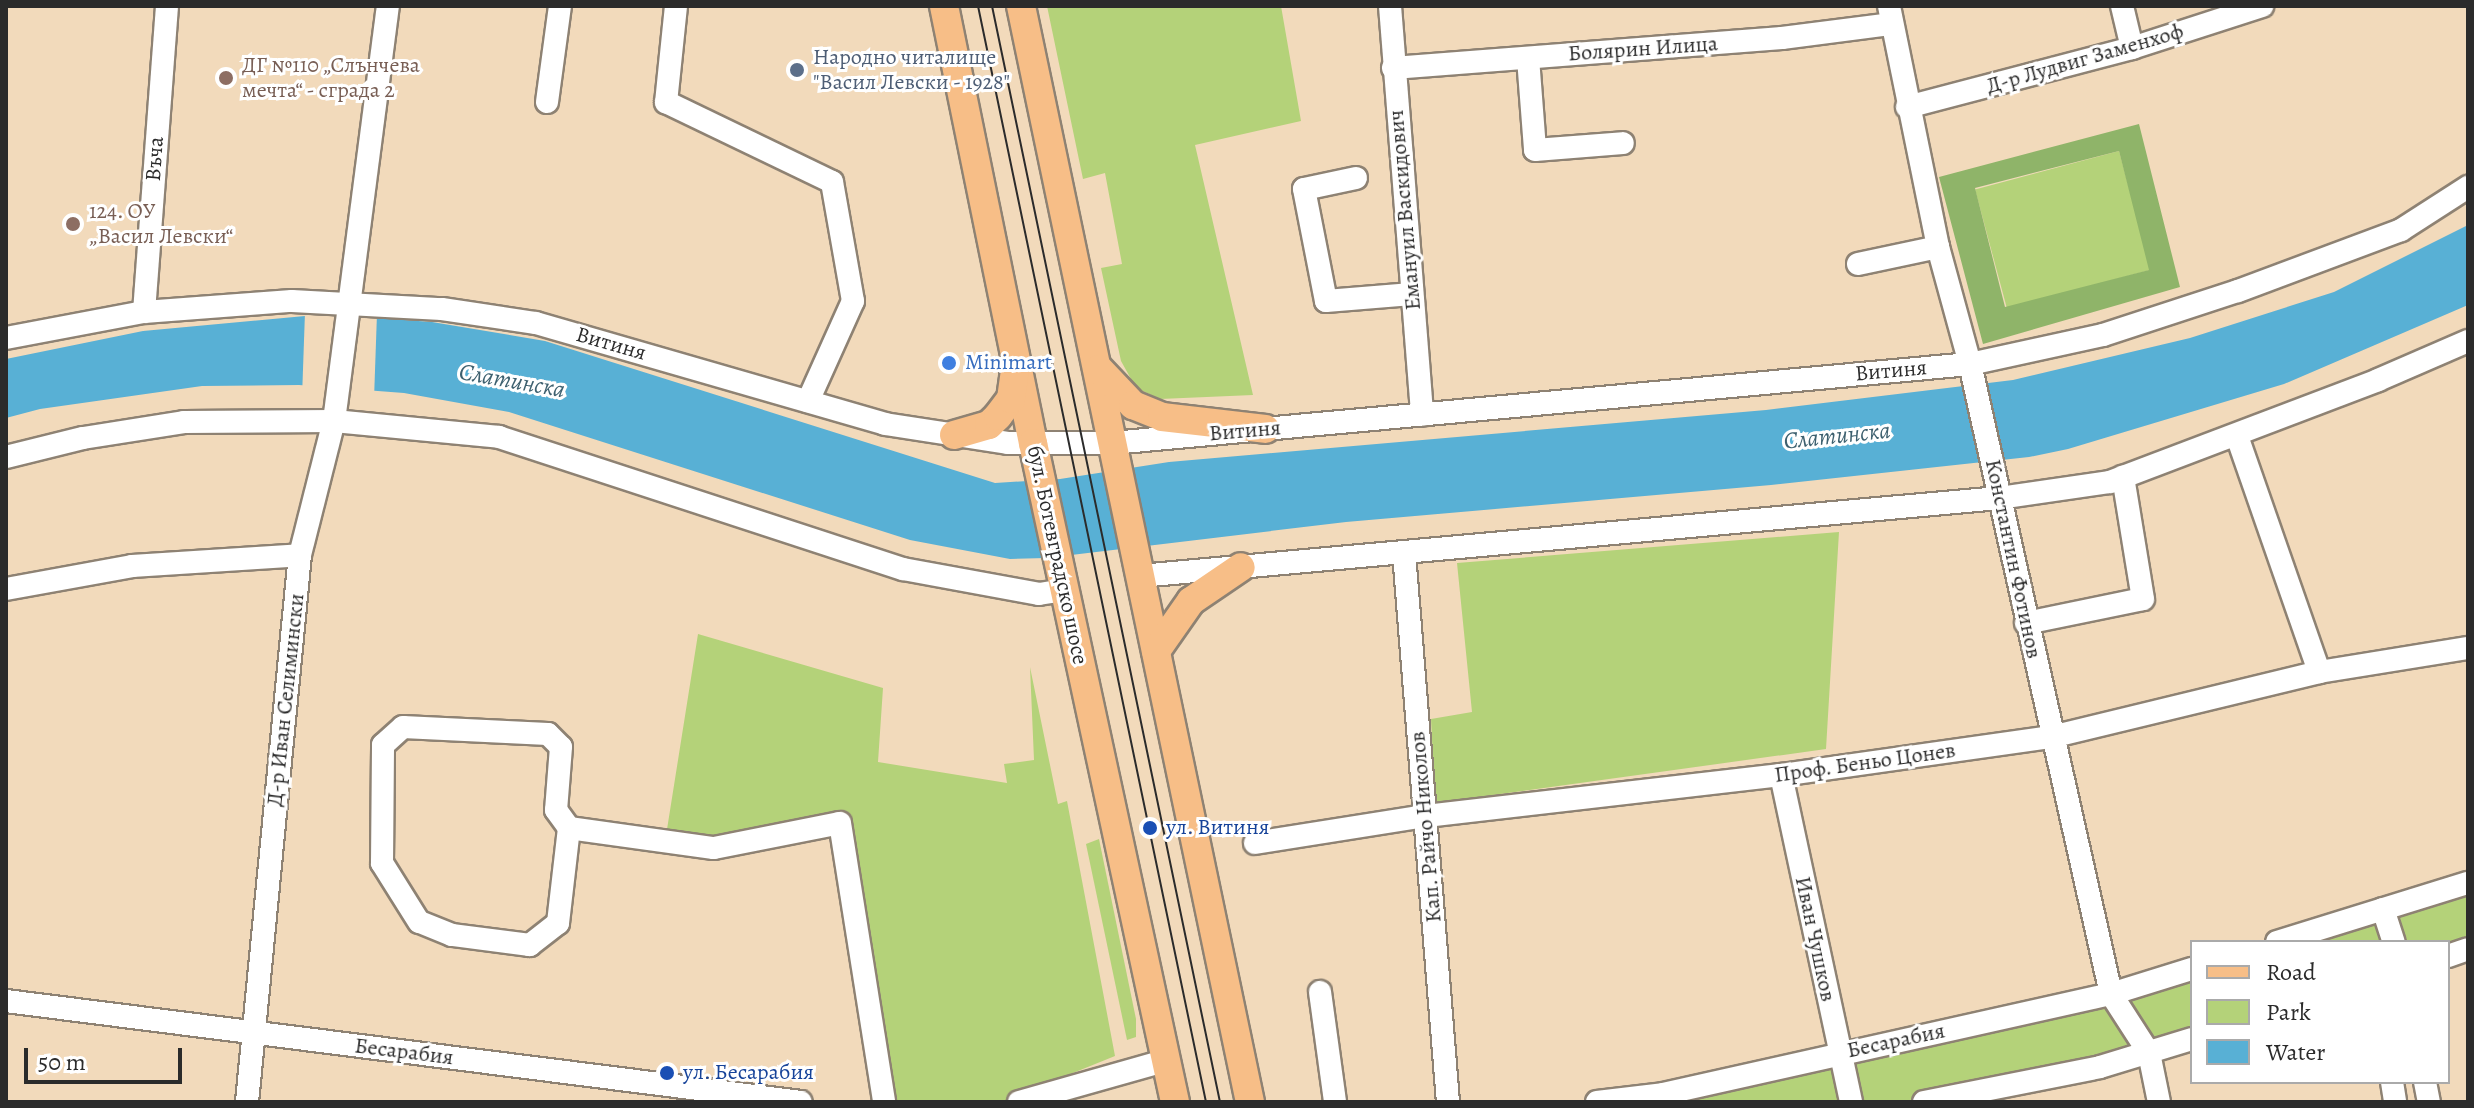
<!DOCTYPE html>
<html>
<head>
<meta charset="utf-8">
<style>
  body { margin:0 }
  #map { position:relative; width:2474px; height:1108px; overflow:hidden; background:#f2dabb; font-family:Alegreya,serif }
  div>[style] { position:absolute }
  .green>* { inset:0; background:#b4d279; transform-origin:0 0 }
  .forest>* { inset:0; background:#8fb469 }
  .water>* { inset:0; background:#58b0d5 }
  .pier>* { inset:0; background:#f2dabb; transform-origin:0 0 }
  .roads { filter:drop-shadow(2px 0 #8e8273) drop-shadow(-2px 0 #8e8273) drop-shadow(0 2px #8e8273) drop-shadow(0 -2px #8e8273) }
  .minor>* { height:22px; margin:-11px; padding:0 11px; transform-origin:11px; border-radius:11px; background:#fff }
  .major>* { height:28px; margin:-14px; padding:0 14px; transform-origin:14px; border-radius:14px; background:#f7be87 }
  .tram>* { height:2px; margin:-1px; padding:0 1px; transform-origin:1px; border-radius:1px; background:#2b2b2b }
  .dots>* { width:22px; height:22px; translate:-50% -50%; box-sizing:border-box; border:4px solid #fff; border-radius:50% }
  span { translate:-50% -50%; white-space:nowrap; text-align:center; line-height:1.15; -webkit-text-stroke:6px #fff; paint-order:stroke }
  .street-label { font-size:22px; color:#2b2b2b }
  .service-label { font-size:22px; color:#4e5e75 }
  .left { translate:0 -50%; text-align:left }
  .education-label { font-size:22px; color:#785e54 }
  .shop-label { font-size:22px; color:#366cbe }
  .transit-label { font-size:22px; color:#164399 }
  .water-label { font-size:24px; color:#3d606f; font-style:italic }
  .frame { position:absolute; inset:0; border:8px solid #2b2b2b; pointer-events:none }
  .legend { position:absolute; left:2190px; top:940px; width:260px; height:144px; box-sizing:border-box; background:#fff; border:2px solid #aaa; margin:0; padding:10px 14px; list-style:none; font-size:24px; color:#2b2b2b }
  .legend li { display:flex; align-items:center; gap:16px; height:40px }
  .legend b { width:40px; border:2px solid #aaa }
  .scale { position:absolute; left:24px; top:1048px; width:158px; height:36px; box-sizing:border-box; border:4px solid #2b2b2b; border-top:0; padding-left:10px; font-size:24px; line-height:28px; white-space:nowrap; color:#2b2b2b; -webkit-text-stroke:6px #fff; paint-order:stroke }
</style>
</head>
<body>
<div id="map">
  <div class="green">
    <i style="clip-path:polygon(1047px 6px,1281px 6px,1301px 121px,1195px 145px,1253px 395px,1160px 399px,1136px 388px,1121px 361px,1101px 268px,1122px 264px,1105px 173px,1083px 179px)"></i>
    <i style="left:2119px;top:151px;width:123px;height:149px;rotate:75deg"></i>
    <i style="clip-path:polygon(1839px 532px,1826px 749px,1435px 803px,1431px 719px,1472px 712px,1457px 563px)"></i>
    <i style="clip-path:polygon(698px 634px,883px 688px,878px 762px,1007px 783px,1004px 764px,1034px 760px,1030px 667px,1058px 804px,1067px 801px,1115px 1056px,1001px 1102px,884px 1102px,840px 824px,665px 842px)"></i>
    <i style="clip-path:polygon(1099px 839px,1136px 1019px,1136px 1037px,1127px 1040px,1086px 844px)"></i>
    <i style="clip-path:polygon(2468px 883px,2468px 949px,2448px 956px,2448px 942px,2277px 942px)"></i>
    <i style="clip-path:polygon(2192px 969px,2192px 1039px,1924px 1102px,1597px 1102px)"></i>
  </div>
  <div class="forest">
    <i style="clip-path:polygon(evenodd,2139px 124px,2180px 287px,1983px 344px,1939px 177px,2139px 124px,2119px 151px,2149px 270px,2005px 307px,1975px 188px,2119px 151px)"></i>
  </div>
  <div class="water">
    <i style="clip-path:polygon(2468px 225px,2468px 305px,2284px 384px,2068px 449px,2029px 457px,1771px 485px,1346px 522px,1046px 558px,1010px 559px,910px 540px,509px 412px,404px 393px,299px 385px,202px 386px,40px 409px,6px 418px,6px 359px,143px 331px,305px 316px,377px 318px,432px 322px,545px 341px,995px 483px,1060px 479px,1169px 462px,1766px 410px,2013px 380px,2190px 338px,2334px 292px)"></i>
  </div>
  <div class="pier">
    <i style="left:305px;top:312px;width:72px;height:77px;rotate:2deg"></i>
  </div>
  <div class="roads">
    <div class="minor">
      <i style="left:676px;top:6px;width:97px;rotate:95.9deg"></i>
      <i style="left:666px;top:102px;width:184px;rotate:25.7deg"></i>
      <i style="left:832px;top:182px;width:121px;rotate:80deg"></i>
      <i style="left:853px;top:301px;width:110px;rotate:114.2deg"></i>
      <i style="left:1390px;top:6px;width:410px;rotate:85.5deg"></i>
      <i style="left:1889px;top:6px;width:246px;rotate:78.5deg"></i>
      <i style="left:1938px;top:247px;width:121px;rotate:74.7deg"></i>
      <i style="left:1970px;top:364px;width:646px;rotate:77.38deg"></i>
      <i style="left:2111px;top:994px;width:70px;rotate:57.2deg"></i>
      <i style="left:2149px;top:1053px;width:50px;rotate:78.5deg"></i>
      <i style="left:2122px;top:6px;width:43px;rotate:76.6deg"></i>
      <i style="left:1528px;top:58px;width:92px;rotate:85.6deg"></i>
      <i style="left:1535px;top:150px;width:88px;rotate:-4.5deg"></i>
      <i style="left:1393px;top:68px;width:390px;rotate:-4.4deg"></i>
      <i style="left:1782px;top:38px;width:111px;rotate:-7.3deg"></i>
      <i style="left:547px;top:102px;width:97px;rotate:-82.3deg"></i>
      <i style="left:1907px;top:107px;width:233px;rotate:-14.7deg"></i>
      <i style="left:2132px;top:48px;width:137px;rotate:-17.9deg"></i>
      <i style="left:1356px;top:178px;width:53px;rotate:168.1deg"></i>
      <i style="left:1304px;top:189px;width:114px;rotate:78.9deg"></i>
      <i style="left:1326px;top:301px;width:86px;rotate:-4.7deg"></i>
      <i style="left:1858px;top:264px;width:82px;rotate:-12deg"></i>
      <i style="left:144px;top:312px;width:307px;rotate:-85.7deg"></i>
      <i style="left:6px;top:338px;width:140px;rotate:-10.7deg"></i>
      <i style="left:144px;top:312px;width:148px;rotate:-4.3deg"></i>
      <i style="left:292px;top:301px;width:150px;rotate:3.1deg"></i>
      <i style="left:442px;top:309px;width:95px;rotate:8.5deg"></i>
      <i style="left:536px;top:323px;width:363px;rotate:16.1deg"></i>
      <i style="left:885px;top:424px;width:124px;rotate:8.8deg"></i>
      <i style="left:1008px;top:443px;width:104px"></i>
      <i style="left:1112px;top:443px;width:862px;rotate:-5.26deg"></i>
      <i style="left:1970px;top:364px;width:136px;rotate:-12.3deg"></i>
      <i style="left:2103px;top:335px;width:142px;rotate:-18.1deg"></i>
      <i style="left:2238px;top:291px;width:174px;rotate:-20.5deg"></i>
      <i style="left:2401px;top:230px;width:80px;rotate:-32.7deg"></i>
      <i style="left:2237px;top:436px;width:250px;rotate:70.8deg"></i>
      <i style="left:6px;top:457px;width:79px;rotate:-13.9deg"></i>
      <i style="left:83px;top:438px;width:102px;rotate:-9deg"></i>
      <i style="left:184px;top:422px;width:150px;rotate:-0.4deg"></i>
      <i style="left:334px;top:421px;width:166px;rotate:5.5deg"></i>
      <i style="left:499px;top:437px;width:425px;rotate:18.1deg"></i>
      <i style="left:903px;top:569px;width:138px;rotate:10.4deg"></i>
      <i style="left:1039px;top:594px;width:26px;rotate:-9deg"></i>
      <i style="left:1404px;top:553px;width:551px;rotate:85.42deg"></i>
      <i style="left:1140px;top:576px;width:863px;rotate:-5.19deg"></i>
      <i style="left:1999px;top:498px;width:112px;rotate:-8.2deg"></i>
      <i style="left:2110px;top:482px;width:287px;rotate:-20.8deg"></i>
      <i style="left:2378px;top:380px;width:98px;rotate:-23.4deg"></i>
      <i style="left:6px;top:589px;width:128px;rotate:-10.3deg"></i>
      <i style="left:132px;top:566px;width:168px;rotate:-3.7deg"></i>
      <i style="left:2026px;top:623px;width:119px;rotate:-11.6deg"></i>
      <i style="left:2143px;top:599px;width:124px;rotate:-99.3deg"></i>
      <i style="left:1781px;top:775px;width:334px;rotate:77.9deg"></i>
      <i style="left:569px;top:828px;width:96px;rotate:96.6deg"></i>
      <i style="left:558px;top:923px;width:36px;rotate:142deg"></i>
      <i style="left:530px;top:945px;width:79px;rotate:-172.7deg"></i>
      <i style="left:452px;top:935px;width:35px;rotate:-158deg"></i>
      <i style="left:419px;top:922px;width:70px;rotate:-122.1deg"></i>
      <i style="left:382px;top:863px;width:118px;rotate:-89.5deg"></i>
      <i style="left:383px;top:745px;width:27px;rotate:-42deg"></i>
      <i style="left:403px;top:727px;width:145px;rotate:2.8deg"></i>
      <i style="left:548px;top:734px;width:18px;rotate:45deg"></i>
      <i style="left:561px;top:747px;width:63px;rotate:94.5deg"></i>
      <i style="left:556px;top:810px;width:22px;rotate:54deg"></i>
      <i style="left:569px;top:828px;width:146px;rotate:7.9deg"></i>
      <i style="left:714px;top:848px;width:128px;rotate:-11.2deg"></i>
      <i style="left:840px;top:823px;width:282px;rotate:81deg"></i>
      <i style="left:1255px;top:843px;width:173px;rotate:-9deg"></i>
      <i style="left:1426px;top:816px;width:357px;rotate:-6.6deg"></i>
      <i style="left:1781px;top:775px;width:273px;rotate:-8deg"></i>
      <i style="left:2051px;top:737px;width:276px;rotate:-13.6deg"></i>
      <i style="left:2319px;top:672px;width:151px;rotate:-9.2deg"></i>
      <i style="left:2383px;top:909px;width:35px;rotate:72deg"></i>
      <i style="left:2277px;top:942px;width:200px;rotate:-17.2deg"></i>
      <i style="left:2448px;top:956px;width:21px;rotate:-19deg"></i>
      <i style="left:1320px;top:992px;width:111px;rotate:82.2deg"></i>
      <i style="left:6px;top:1001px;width:801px;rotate:7.24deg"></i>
      <i style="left:2392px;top:1082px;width:20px;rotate:81deg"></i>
      <i style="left:2425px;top:1082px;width:20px;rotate:79deg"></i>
      <i style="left:247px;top:1102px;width:550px;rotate:-84.47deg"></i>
      <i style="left:300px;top:555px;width:138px;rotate:-75.8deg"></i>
      <i style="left:334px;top:421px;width:418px;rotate:-82.6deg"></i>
      <i style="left:1019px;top:1102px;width:154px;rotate:-15.8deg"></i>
      <i style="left:1597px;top:1102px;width:66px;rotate:-6.9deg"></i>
      <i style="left:1663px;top:1094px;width:459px;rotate:-12.6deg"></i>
      <i style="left:2111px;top:994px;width:85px;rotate:-17.2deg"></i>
      <i style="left:1924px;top:1102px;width:179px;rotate:-11.2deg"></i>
      <i style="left:2100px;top:1067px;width:96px;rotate:-16.9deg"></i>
    </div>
    <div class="major">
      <i style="left:944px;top:6px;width:446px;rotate:78.5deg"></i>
      <i style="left:1033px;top:443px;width:674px;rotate:77.84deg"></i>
      <i style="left:1021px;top:6px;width:1120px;rotate:78.2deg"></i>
      <i style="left:1099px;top:369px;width:50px;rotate:46.6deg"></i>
      <i style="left:1133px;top:405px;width:31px;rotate:22deg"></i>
      <i style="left:1162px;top:417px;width:104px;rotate:6.6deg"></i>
      <i style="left:954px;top:435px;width:36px;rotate:-16deg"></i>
      <i style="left:989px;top:425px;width:13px;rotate:-45deg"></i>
      <i style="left:998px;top:416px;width:21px;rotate:-53deg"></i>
      <i style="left:1011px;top:399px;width:28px;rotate:-82deg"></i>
      <i style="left:1156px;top:651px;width:61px;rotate:-55deg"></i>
      <i style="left:1191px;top:601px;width:60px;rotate:-34.2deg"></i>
    </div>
  </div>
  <div class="tram">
    <i style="left:978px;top:6px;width:1119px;rotate:78.25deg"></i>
    <i style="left:992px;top:6px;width:1119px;rotate:78.25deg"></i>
  </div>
  <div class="dots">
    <i style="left:797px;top:70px;background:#5c6f8a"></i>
    <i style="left:226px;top:78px;background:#8d6e63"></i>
    <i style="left:73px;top:224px;background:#8d6e63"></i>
    <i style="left:949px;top:363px;background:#3f7fe0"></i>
    <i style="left:1150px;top:828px;background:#1a4fb4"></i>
    <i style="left:667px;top:1073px;background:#1a4fb4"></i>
  </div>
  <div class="street-label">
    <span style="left:1643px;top:49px;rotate:-4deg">Болярин Илица</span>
    <span style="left:2085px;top:59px;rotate:-16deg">Д-р Лудвиг Заменхоф</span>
    <span style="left:155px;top:159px;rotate:-86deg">Въча</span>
    <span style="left:1405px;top:210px;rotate:-95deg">Емануил Васкидович</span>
    <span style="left:611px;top:344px;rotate:16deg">Витиня</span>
    <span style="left:1891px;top:371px;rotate:-5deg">Витиня</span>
    <span style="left:1245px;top:431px;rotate:-5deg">Витиня</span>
    <span style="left:1057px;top:555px;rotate:78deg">бул. Ботевградско шосе</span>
    <span style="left:2013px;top:559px;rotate:78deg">Константин Фотинов</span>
    <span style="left:286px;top:700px;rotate:-84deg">Д-р Иван Селимински</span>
    <span style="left:1865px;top:763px;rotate:-8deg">Проф. Беньо Цонев</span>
    <span style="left:1426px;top:827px;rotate:-95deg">Кап. Райчо Николов</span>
    <span style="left:1815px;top:939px;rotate:78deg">Иван Чушков</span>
    <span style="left:1896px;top:1041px;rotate:-12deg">Бесарабия</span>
    <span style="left:404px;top:1052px;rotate:7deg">Бесарабия</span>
  </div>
  <div class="service-label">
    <span class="left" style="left:813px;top:70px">Народно читалище<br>"Васил Левски - 1928"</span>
  </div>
  <div class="education-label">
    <span class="left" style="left:242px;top:78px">ДГ №110 „Слънчева<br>мечта“ - сграда 2</span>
    <span class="left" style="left:89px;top:224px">124. ОУ<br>„Васил Левски“</span>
  </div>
  <div class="shop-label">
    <span class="left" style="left:965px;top:363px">Minimart</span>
  </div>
  <div class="transit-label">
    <span class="left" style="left:1166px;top:828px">ул. Витиня</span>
    <span class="left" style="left:683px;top:1073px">ул. Бесарабия</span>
  </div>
  <div class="water-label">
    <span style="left:512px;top:381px;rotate:10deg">Слатинска</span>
    <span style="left:1837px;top:436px;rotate:-6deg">Слатинска</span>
  </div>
  <div class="frame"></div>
  <ul class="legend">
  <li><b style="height:10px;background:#f7be87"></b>Road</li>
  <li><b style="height:22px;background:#b4d279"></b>Park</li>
  <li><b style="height:22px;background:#58b0d5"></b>Water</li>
  </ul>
  <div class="scale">50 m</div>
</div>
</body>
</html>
